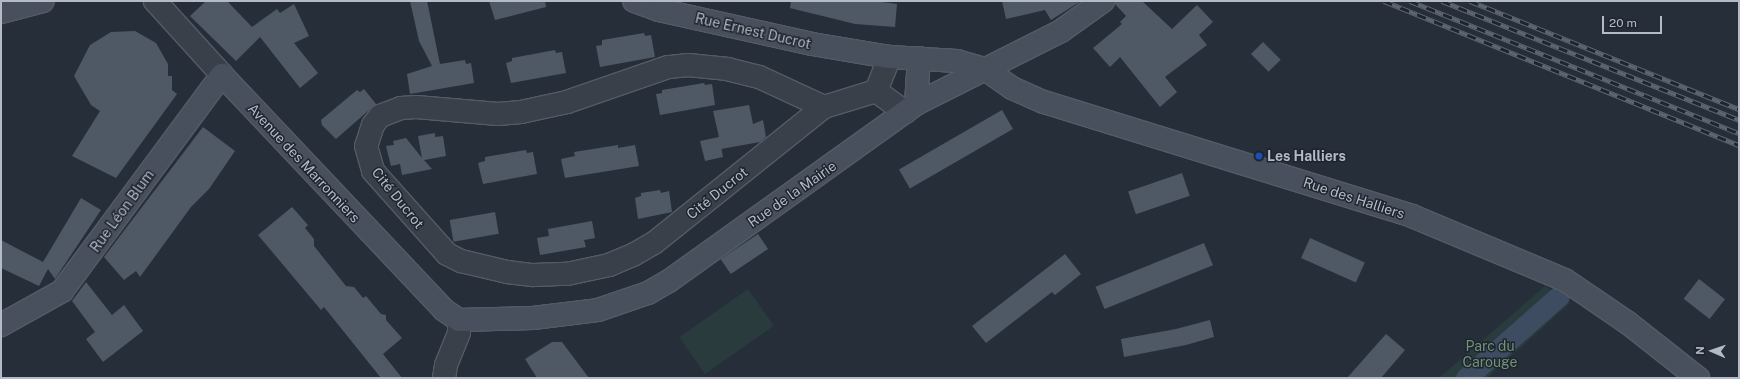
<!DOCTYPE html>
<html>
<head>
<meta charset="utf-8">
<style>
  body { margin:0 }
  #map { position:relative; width:1740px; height:379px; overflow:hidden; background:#262e3a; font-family:"Public Sans",sans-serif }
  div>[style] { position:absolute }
  .green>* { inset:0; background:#293b3c; transform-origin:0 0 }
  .canal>* { height:21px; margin:-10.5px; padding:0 10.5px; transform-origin:10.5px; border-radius:10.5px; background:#3d4c60 }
  .building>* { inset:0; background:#4f5965; transform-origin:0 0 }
  .roads { filter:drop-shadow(1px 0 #555b65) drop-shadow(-1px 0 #555b65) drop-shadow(0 1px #555b65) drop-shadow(0 -1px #555b65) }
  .minor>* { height:22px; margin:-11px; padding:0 11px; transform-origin:11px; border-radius:11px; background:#39404a }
  .tertiary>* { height:22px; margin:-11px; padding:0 11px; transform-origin:11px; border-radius:11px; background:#39404a }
  .secondary>* { height:22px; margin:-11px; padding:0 11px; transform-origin:11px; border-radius:11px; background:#48505d }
  .rail>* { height:4.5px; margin-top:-2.25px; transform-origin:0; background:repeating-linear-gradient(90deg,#1f252f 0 9px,#5c6571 0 18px); box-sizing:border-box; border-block:1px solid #5c6571 }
  .dots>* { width:11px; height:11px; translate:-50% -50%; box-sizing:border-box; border:2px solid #1f252f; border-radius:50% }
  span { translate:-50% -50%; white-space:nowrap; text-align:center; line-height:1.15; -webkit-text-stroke:3px #1f252f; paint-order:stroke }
  .street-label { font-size:14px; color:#b5bbc6 }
  .poi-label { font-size:14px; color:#b5bbc6; font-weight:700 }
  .left { translate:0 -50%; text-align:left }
  .park-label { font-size:14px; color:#6f9477 }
  .frame { position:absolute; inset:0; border:2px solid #b5bbc6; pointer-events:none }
  .north { position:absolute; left:1692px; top:331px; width:40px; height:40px; -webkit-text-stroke:3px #1f252f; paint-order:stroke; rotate:272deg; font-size:11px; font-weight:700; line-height:16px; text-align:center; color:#b5bbc6 }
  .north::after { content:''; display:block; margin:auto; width:14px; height:18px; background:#b5bbc6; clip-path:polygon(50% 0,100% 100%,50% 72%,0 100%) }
  .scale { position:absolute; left:1602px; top:16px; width:60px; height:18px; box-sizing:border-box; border:2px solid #b5bbc6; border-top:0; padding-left:5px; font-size:12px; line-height:14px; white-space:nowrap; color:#b5bbc6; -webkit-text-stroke:3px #1f252f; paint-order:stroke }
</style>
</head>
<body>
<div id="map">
  <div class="green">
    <i style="clip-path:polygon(1545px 286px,1570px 303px,1487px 378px,1439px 378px)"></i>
    <i style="left:748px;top:289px;width:45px;height:84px;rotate:55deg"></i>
  </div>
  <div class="canal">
    <i style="left:1466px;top:378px;width:124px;rotate:-41.4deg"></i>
  </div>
  <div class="building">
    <i style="clip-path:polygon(206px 1px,227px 1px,254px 29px,252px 27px,277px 9px,280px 13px,294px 4px,309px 36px,294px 43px,318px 73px,300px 88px,260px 37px,236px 61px,190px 16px)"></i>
    <i style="clip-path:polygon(410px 1px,427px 1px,440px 64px,465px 60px,466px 64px,471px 63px,474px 83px,410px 94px,407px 74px,432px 66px,419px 41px)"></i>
    <i style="clip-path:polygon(489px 1px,545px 1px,546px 7px,495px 20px)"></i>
    <i style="clip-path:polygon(791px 1px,875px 1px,897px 4px,895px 27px,855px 24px,790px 8px)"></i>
    <i style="clip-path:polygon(1002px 1px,1081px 1px,1051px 20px,1045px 10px,1006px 19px)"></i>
    <i style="clip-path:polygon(1115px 1px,1142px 1px,1172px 29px,1197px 5px,1213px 22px,1199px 35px,1207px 45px,1165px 77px,1177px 92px,1160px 107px,1120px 57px,1110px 67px,1093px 48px,1122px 24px,1120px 22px,1126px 16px,1115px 4px)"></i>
    <i style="clip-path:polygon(135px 31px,156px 43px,168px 64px,168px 76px,172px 76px,172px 90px,177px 94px,116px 178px,72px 156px,100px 111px,91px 105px,74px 76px,90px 45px,111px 32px)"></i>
    <i style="clip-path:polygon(644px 33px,645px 36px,651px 35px,655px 57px,600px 67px,596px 46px,602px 45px,602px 40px)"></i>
    <i style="left:1263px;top:42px;width:25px;height:17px;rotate:45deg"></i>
    <i style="clip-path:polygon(555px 50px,556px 53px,562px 52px,566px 73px,511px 83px,506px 63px,512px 61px,512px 58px)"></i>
    <i style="clip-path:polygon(704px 83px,705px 85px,712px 84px,715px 105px,660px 115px,656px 94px,662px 93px,662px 90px)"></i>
    <i style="clip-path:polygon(364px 89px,376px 104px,336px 139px,322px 125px,321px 120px,357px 90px,360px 92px)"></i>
    <i style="clip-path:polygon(749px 105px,753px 124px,763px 120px,766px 137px,760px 142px,721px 149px,720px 141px,723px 157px,705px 161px,700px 141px,719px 137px,713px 111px)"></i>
    <i style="left:1002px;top:110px;width:22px;height:119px;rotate:60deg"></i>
    <i style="clip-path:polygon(203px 127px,235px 151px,209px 189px,191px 207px,140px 277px,136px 271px,124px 280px,104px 257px)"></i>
    <i style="clip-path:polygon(435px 133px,435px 137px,443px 136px,446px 156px,424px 160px,432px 169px,402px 175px,400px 164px,391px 166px,386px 146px,394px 145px,393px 141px,406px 138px,422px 158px,418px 136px)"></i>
    <i style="clip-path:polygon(618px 145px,618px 148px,635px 145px,639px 166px,565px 178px,561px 159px,575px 156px,574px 152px)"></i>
    <i style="clip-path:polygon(526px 150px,527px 153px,533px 152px,537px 174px,483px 184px,478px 163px,485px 161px,485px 157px)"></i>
    <i style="left:1182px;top:173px;width:24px;height:57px;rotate:71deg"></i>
    <i style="clip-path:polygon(660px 190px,661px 193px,669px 191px,672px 212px,638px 219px,635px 198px,641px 196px,641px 193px)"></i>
    <i style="clip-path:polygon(81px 198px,101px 210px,55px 279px,48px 269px,39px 286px,1px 268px,1px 240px,43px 262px)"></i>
    <i style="clip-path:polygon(292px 207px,308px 225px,305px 228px,314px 239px,314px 246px,346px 286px,354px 287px,363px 298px,366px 296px,381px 314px,386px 315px,386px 320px,402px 338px,383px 354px,402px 378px,381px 378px,324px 307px,321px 310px,258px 235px)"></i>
    <i style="left:495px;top:212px;width:22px;height:46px;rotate:80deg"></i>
    <i style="clip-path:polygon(592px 221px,595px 238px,584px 240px,586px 247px,540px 255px,537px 238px,549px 236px,548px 229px)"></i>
    <i style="left:758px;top:234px;width:18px;height:45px;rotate:56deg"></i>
    <i style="left:1310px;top:238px;width:60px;height:22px;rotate:24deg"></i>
    <i style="left:1204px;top:243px;width:24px;height:117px;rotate:68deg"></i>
    <i style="clip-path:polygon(1065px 254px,1081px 274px,1055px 295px,1052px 292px,986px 343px,972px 326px)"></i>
    <i style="left:1699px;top:279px;width:33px;height:25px;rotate:38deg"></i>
    <i style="clip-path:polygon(86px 282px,112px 315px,124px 305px,143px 331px,103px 362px,86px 339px,95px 332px,72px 301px)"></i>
    <i style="clip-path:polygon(1210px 320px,1214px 337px,1186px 345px,1124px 357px,1121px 339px,1176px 329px)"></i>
    <i style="clip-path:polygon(1386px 334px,1405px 350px,1381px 378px,1347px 378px)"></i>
    <i style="clip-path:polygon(552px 342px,562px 342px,589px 378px,537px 378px,525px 359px)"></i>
  </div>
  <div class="roads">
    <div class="minor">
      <i style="left:876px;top:91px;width:37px;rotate:-68deg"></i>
      <i style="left:876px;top:91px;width:36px;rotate:36deg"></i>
      <i style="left:824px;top:107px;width:72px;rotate:-155.2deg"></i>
      <i style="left:759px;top:77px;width:32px;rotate:-166deg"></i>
      <i style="left:728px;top:69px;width:40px;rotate:-174.3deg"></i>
      <i style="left:688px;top:65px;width:20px;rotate:174deg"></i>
      <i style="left:668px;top:67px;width:107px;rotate:160.9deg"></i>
      <i style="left:567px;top:102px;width:47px;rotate:167.7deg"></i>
      <i style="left:521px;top:112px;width:23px;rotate:175deg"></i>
      <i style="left:498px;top:114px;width:82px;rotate:-175.1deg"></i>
      <i style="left:416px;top:107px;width:15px;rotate:176deg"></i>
      <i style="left:401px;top:108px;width:22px;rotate:159deg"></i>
      <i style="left:380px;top:116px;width:11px;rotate:128deg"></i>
      <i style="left:373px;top:125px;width:22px;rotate:108deg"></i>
      <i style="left:366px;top:146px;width:26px;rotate:74deg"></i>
      <i style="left:373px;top:171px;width:111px;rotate:48.3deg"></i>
      <i style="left:447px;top:254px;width:16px;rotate:27deg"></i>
      <i style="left:461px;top:261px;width:47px;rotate:13.4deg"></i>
      <i style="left:507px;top:272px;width:26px;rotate:7deg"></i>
      <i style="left:533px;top:275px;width:34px;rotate:-2deg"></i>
      <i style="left:567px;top:274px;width:43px;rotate:-12.1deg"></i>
      <i style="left:609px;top:265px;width:26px;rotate:-23deg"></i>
      <i style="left:633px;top:255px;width:24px;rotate:-30deg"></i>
      <i style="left:654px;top:243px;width:218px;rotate:-38.7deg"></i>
      <i style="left:824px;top:107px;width:54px;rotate:-17.1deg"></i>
      <i style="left:444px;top:378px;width:13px;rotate:-81deg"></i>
      <i style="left:446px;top:365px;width:35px;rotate:-68deg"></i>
      <i style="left:459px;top:332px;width:12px;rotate:-90deg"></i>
    </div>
    <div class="tertiary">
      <i style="left:155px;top:1px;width:100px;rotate:47.8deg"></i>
    </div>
    <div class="secondary">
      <i style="left:634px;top:1px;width:27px;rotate:20deg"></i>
      <i style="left:659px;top:10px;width:157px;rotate:12.5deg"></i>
      <i style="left:812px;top:44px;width:79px;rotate:9.5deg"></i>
      <i style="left:890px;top:57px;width:67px;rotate:3.4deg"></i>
      <i style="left:957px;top:61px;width:29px;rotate:16deg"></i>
      <i style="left:985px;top:69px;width:33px;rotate:35deg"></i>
      <i style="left:1012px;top:88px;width:35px;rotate:24deg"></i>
      <i style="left:1044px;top:102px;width:385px;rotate:17.2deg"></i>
      <i style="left:1412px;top:216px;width:166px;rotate:22.7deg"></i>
      <i style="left:1565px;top:280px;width:76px;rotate:34.3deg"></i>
      <i style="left:1628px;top:323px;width:89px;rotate:38.2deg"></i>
      <i style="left:1px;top:12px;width:43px;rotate:-14.7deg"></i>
      <i style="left:916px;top:104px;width:46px;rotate:-86.3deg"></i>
      <i style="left:1px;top:325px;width:70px;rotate:-29.1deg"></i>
      <i style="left:62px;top:291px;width:269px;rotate:-53.5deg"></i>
      <i style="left:222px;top:75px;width:323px;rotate:46.6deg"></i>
      <i style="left:444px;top:310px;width:18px;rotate:34deg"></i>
      <i style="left:459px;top:320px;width:74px;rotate:-1.5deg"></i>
      <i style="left:533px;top:318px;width:65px;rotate:-7deg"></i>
      <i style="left:598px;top:310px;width:53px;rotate:-18.8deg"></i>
      <i style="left:648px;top:293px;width:24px;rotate:-30deg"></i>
      <i style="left:669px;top:281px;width:304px;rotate:-35.6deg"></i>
      <i style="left:916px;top:104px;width:162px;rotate:-26.7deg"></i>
      <i style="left:1061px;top:31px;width:52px;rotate:-35.5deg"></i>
    </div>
  </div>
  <div class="rail">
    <i style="left:1384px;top:1px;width:383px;rotate:22.1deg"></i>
    <i style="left:1410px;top:1px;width:354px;rotate:21.9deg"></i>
    <i style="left:1442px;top:1px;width:320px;rotate:21.8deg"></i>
    <i style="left:1470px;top:1px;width:290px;rotate:21.9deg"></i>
  </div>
  <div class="dots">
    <i style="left:1259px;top:156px;background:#1a4fb4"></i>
  </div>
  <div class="street-label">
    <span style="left:753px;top:31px;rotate:13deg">Rue Ernest Ducrot</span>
    <span style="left:304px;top:163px;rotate:47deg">Avenue des Marronniers</span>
    <span style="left:717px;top:193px;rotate:-39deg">Cité Ducrot</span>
    <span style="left:792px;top:194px;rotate:-35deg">Rue de la Mairie</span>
    <span style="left:398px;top:198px;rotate:51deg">Cité Ducrot</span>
    <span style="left:1354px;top:198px;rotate:18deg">Rue des Halliers</span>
    <span style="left:122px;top:211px;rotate:-54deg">Rue Léon Blum</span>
  </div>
  <div class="poi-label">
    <span class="left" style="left:1267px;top:156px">Les Halliers</span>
  </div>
  <div class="park-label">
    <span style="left:1490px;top:354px">Parc du<br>Carouge</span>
  </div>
  <div class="frame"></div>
  <div class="north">N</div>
  <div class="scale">20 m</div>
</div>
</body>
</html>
